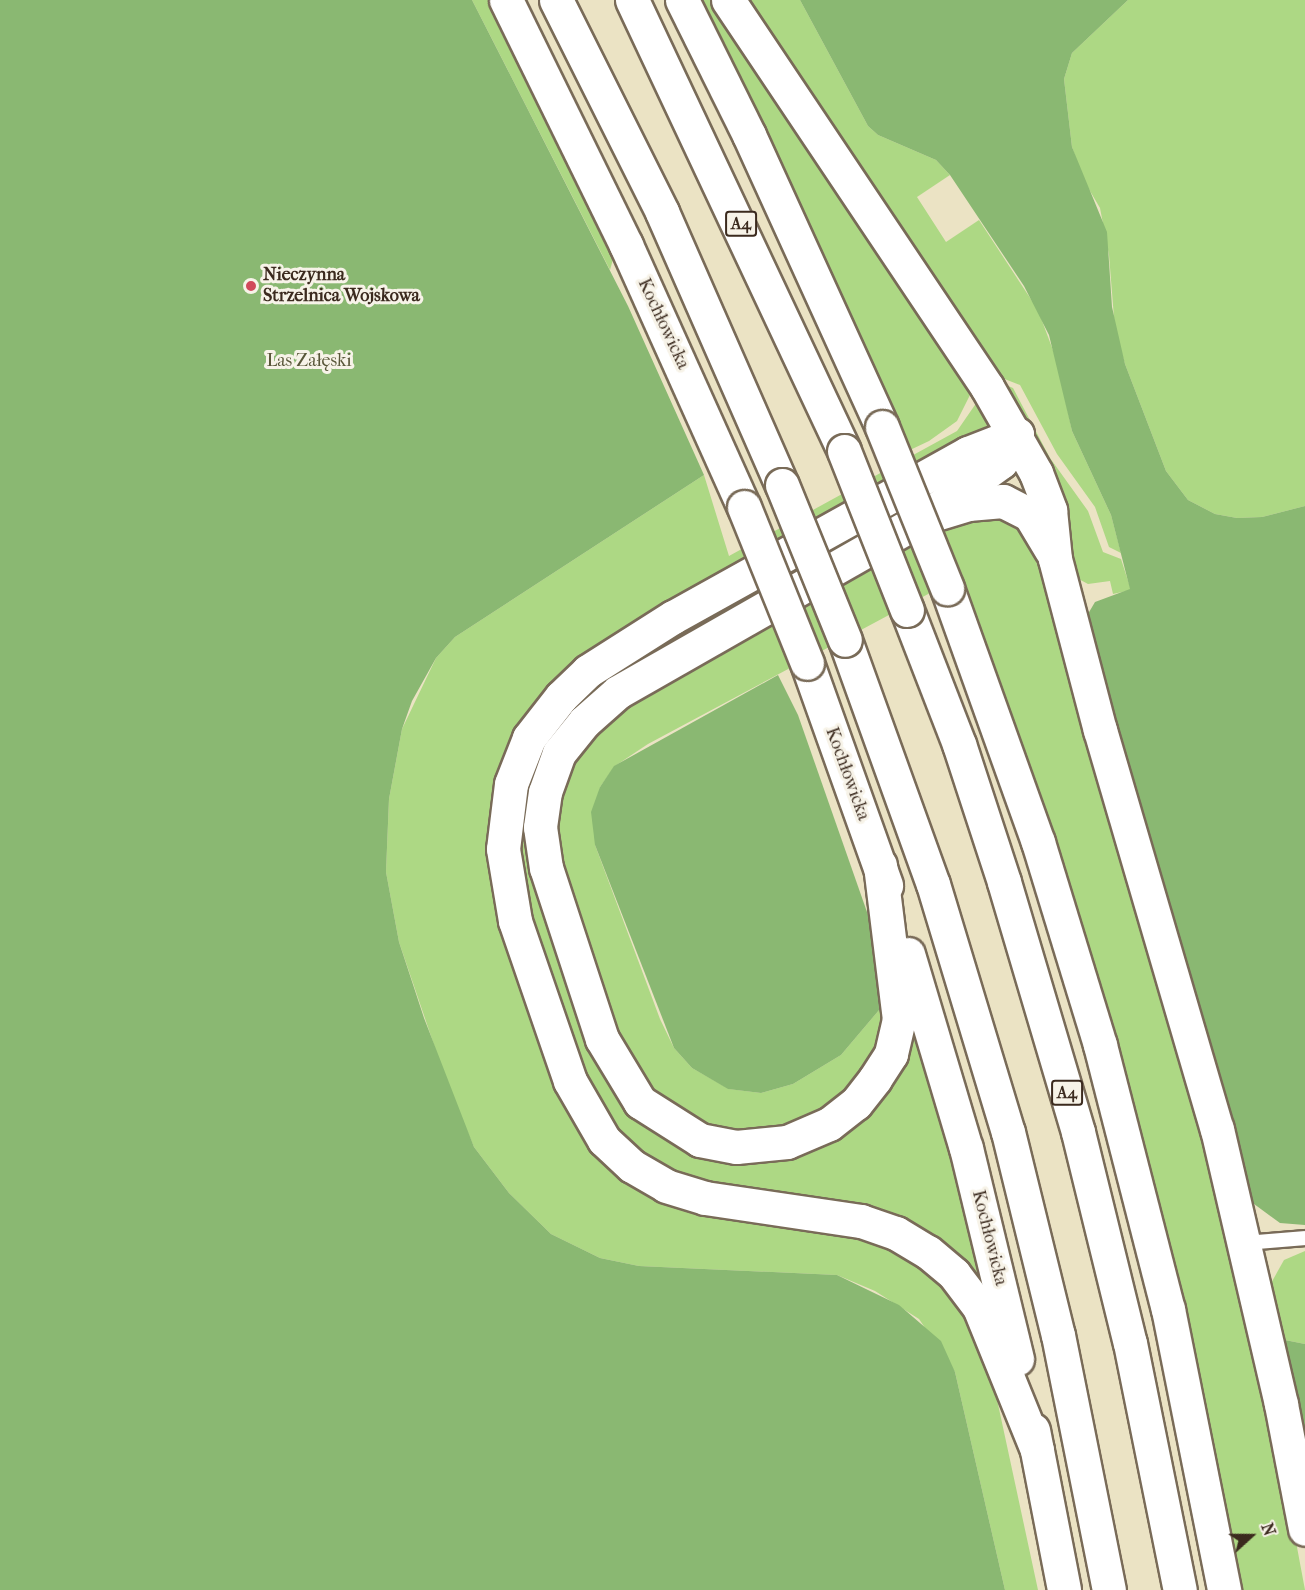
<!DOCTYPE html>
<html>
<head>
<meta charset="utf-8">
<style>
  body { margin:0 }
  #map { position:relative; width:1305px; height:1590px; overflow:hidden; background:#ebe3c4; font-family:"IM FELL French Canon",serif }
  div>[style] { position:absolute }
  .green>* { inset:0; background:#add884 }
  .forest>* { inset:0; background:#8ab872 }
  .roads { filter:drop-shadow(2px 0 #796b58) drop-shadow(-2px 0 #796b58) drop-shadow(0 2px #796b58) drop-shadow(0 -2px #796b58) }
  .lane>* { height:14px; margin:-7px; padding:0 7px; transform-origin:7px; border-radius:7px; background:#fff }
  .secondary>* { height:33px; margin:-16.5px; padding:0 16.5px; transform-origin:16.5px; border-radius:16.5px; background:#fff }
  .highway>* { height:33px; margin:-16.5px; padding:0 16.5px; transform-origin:16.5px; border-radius:16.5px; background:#fff }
  .bridges { filter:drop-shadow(2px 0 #796b58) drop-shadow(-2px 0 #796b58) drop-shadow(0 2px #796b58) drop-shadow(0 -2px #796b58) }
  .secondary-bridge>* { height:33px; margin:-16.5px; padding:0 16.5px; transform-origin:16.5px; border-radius:16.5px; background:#fff }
  .highway-bridge>* { height:33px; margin:-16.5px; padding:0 16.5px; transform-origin:16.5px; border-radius:16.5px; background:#fff }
  .dots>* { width:16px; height:16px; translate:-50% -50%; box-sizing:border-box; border:3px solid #f7f3e8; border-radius:50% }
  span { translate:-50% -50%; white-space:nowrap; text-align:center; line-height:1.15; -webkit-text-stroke:6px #f7f3e8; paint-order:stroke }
  .shield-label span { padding:2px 4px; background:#f7f3e8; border:2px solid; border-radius:4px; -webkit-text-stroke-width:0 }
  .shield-label { font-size:16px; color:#3b2a1e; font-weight:700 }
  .poi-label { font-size:18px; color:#3b2a1e; font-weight:700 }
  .left { translate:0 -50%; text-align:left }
  .street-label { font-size:18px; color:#3b2a1e }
  .park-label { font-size:18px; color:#585638 }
  .north { position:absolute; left:1221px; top:1506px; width:60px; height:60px; -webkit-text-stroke:4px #f7f3e8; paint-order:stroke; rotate:69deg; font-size:16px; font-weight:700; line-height:24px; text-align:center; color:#3b2a1e }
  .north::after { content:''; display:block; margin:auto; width:21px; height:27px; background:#3b2a1e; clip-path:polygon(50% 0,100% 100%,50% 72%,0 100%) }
</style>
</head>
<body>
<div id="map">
  <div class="green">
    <i style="clip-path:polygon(472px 0,492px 0,615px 252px,610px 270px)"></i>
    <i style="clip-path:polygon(696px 0,713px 0,974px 387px,957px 421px,929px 441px,910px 450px,898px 417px,892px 420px)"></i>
    <i style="clip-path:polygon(739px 0,800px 0,868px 126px,878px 135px,936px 160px,950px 175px,917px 197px,946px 242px,979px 220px,1038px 310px,1057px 361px,1072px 431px,1111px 515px,1121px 553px,1109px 547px,1095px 507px,1057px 454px,1020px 385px,1002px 378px,998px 373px,992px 376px)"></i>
    <i style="clip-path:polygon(1128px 0,1305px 0,1305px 506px,1262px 517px,1237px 518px,1215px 514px,1188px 500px,1166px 471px,1125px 364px,1115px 330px,1109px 255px,1100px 208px,1083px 179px,1072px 147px,1064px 79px,1072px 53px)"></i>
    <i style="clip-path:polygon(1006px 385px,1013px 388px,1050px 458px,1088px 511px,1103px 552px,1121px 559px,1131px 590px,1113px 594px,1110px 581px,1088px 584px,1075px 577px,1000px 387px)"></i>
    <i style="clip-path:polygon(977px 402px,991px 424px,987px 428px,596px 648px,491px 829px,608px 1160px,875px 1239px,935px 1272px,963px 1304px,990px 1367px,1038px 1590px,1005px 1590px,955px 1372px,919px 1319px,875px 1291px,837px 1275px,639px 1266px,600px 1258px,551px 1234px,509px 1193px,474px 1147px,448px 1086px,399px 942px,386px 872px,389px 799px,402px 729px,436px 658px,455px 637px,704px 475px,729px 556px,957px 431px)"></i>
    <i style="clip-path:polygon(974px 463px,933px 493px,610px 678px,580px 700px,559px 725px,543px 752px,531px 788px,624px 1100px,797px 1152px,912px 1022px,955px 1155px,984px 1291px,948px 1251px,665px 1172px,642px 1158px,597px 1110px,521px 898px,515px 856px,524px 786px,553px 724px,607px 671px)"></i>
    <i style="clip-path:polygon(984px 508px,1032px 530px,1172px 1009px,1288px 1499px,1305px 1590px,1237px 1590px,958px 578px,648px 744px,615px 766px,600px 787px,595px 845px,660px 1019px,674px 1048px,692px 1068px,729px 1089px,761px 1093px,793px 1084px,841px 1055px,885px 1003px,879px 1041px,860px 1076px,826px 1108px,796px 1124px,747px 1133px,708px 1127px,654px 1095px,625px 1055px,574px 917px,556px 842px,557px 808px,568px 769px,590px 737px,625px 707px,667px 681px,969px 512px)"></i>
    <i style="clip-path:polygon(1305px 1251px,1305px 1344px,1280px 1339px,1270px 1285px,1284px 1260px)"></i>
  </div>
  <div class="forest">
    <i style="clip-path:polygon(0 0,472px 0,628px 306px,704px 475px,455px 637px,436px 658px,412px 701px,402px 729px,389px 799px,386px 872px,399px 942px,424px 1018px,474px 1147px,509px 1193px,551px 1234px,600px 1258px,639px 1266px,837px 1275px,899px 1305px,941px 1341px,955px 1372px,1005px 1590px,0 1590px)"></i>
    <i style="clip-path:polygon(800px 0,1128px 0,1072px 53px,1064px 79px,1072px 147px,1107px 232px,1112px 307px,1125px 364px,1166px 471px,1188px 500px,1215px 514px,1237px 518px,1262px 517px,1305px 506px,1305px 1225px,1280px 1223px,1250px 1201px,1085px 619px,1095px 602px,1130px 589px,1111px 515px,1072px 431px,1049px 335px,1024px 286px,950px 175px,936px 160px,878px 135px,868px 126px)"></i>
    <i style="clip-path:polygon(778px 675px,798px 715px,874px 932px,885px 1003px,841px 1055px,793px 1084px,761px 1093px,728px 1089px,692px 1068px,674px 1048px,595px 845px,591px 812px,600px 787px,614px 766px)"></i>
    <i style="clip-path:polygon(1280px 1339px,1305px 1344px,1305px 1460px)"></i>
  </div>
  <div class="roads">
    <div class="lane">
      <i style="left:1246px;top:1243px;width:59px;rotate:-4.8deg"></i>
    </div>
    <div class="secondary">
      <i style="left:506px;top:0;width:273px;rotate:63.9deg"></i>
      <i style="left:626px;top:245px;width:287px;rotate:65.8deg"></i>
      <i style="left:682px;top:0;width:151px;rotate:63.6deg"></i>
      <i style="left:749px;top:135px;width:321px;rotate:65.5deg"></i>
      <i style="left:728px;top:0;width:466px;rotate:56.2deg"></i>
      <i style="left:987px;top:387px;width:99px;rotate:60.3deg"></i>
      <i style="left:1036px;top:473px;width:40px;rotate:69deg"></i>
      <i style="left:1050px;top:510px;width:49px;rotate:84.2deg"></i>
      <i style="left:1055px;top:559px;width:177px;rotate:75.3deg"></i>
      <i style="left:1100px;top:730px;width:416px;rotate:73.7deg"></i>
      <i style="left:1217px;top:1129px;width:282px;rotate:76.9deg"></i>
      <i style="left:1281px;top:1404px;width:127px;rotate:79.1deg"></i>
      <i style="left:1017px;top:434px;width:53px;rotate:158.8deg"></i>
      <i style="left:968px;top:453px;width:338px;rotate:150.9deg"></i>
      <i style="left:673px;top:617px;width:101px;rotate:147.6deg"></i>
      <i style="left:588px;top:671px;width:37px;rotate:136deg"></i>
      <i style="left:561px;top:697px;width:52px;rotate:128deg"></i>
      <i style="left:529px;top:738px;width:49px;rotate:111.4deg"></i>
      <i style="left:511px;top:784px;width:65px;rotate:97deg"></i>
      <i style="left:503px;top:849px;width:73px;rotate:80.5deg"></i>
      <i style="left:515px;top:921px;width:169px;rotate:71deg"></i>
      <i style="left:570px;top:1081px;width:68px;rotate:60deg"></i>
      <i style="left:604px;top:1140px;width:38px;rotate:43deg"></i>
      <i style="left:632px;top:1166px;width:39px;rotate:30deg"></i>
      <i style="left:666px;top:1186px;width:41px;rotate:17.1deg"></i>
      <i style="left:705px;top:1198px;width:158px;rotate:8.4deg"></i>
      <i style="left:861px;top:1221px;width:37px;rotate:19deg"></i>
      <i style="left:896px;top:1233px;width:37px;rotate:31deg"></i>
      <i style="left:928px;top:1252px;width:34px;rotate:40deg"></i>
      <i style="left:954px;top:1274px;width:41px;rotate:52.9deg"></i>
      <i style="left:979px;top:1307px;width:154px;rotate:67.9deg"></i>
      <i style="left:939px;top:513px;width:30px;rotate:-17deg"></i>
      <i style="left:968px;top:504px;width:35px;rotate:-5deg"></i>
      <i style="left:1003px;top:501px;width:30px;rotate:27deg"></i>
      <i style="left:1030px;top:515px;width:41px;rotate:59deg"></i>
      <i style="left:947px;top:588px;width:270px;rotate:70.3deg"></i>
      <i style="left:1038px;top:842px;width:212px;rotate:73deg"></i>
      <i style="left:1100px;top:1045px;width:273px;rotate:75.6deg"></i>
      <i style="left:1168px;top:1309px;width:287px;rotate:78.7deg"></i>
      <i style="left:807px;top:663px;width:236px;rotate:70.4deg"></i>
      <i style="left:880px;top:865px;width:155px;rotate:83deg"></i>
      <i style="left:899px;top:1019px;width:36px;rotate:103deg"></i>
      <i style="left:891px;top:1054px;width:30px;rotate:123deg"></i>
      <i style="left:875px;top:1079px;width:31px;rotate:128deg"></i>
      <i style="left:856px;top:1103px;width:34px;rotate:142deg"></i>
      <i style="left:829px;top:1124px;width:46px;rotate:156.8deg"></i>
      <i style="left:787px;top:1142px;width:51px;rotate:174.4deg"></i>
      <i style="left:736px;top:1147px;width:37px;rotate:-169deg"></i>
      <i style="left:700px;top:1140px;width:71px;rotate:-147.7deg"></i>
      <i style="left:640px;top:1102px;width:74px;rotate:-121.1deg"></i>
      <i style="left:602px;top:1039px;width:180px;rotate:-108.1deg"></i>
      <i style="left:546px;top:868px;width:41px;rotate:-98.3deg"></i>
      <i style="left:540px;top:827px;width:35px;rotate:-82deg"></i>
      <i style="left:545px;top:792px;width:41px;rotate:-70.3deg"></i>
      <i style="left:559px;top:753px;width:40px;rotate:-51deg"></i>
      <i style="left:584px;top:722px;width:45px;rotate:-41.4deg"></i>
      <i style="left:618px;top:692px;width:353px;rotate:-29.7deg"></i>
      <i style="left:925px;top:517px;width:94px;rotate:-35.9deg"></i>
      <i style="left:1001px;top:462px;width:32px;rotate:-60deg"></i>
      <i style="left:908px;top:954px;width:202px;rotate:73.4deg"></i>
      <i style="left:966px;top:1148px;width:217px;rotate:76.4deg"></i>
      <i style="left:1033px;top:1430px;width:163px;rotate:79deg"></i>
    </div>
    <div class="highway">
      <i style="left:556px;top:0;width:237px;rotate:63.4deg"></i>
      <i style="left:662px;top:212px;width:298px;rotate:66.3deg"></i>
      <i style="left:632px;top:0;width:498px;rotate:64.8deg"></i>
      <i style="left:907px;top:610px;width:144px;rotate:68.8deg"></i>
      <i style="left:959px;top:744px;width:145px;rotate:71.9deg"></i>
      <i style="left:1004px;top:882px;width:261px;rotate:73.5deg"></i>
      <i style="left:1078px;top:1132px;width:217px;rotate:76.2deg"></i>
      <i style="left:1130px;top:1343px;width:252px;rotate:78.6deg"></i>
      <i style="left:845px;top:640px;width:259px;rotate:70.2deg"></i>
      <i style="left:933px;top:884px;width:259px;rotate:73.2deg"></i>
      <i style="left:1008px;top:1132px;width:209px;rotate:76.2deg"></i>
      <i style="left:1058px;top:1335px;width:260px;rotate:78.7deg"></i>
    </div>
  </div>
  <div class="bridges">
    <div class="secondary-bridge">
      <i style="left:882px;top:427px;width:174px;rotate:68deg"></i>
      <i style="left:744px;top:507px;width:168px;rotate:68deg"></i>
    </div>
    <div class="highway-bridge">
      <i style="left:844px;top:451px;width:171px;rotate:68.4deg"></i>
      <i style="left:782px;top:485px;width:167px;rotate:67.9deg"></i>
    </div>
  </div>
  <div class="dots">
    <i style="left:251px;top:286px;background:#d1495b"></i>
  </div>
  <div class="shield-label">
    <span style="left:741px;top:224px">A4</span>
    <span style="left:1067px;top:1093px">A4</span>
  </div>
  <div class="poi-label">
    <span class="left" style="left:263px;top:286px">Nieczynna<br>Strzelnica Wojskowa</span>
  </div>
  <div class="street-label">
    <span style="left:663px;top:324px;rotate:65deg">Kochłowicka</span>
    <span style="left:847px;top:774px;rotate:70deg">Kochłowicka</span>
    <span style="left:989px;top:1238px;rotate:76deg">Kochłowicka</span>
  </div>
  <div class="park-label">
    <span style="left:309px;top:361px">Las Załęski</span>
  </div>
  <div class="north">N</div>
</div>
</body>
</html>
